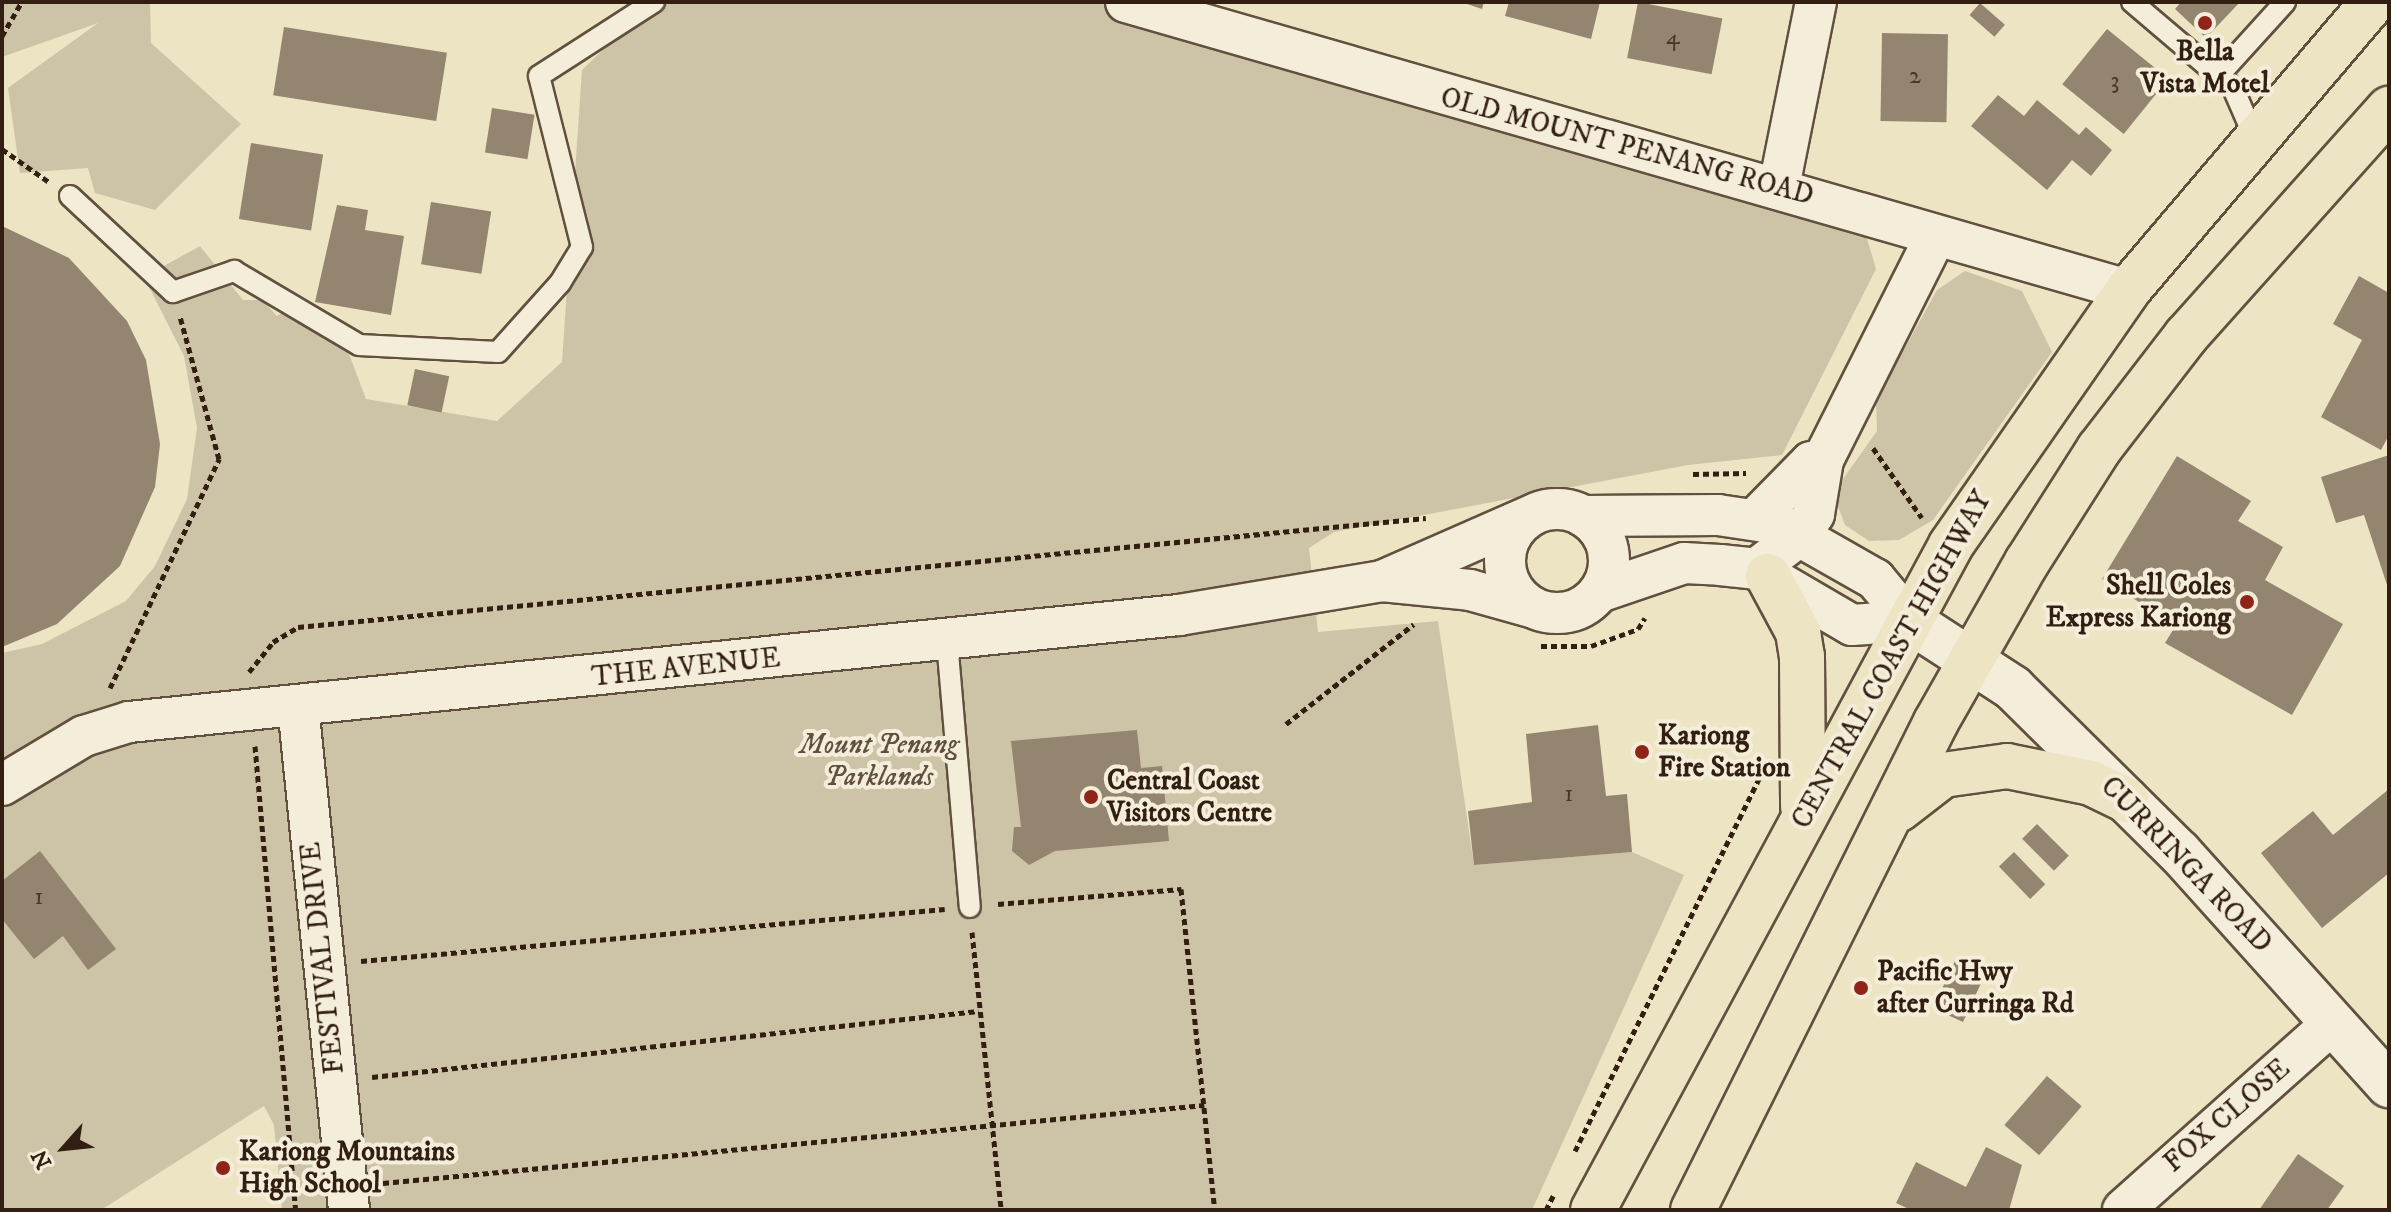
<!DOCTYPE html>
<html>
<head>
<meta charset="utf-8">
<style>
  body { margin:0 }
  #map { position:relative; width:2391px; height:1212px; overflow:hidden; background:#ede4c4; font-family:"IM FELL DW Pica",serif }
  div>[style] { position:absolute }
  .green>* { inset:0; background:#cdc3a6 }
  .building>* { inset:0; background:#93856f; transform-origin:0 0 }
  .path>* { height:5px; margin-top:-2.5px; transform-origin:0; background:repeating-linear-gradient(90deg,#321f12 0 6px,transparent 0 10px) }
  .roads { filter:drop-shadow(2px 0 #61503e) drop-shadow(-2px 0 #61503e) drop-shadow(0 2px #61503e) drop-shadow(0 -2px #61503e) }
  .lane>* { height:20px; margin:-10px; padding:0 10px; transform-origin:10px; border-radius:10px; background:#f3edd9 }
  .street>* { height:40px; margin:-20px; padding:0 20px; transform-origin:20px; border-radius:20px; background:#f3edd9 }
  .street>.ring { margin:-20px; padding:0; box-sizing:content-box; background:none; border:40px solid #f3edd9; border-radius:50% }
  .secondary>* { height:44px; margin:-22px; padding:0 22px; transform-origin:22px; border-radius:22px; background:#f3edd9 }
  .highway>* { height:44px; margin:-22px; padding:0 22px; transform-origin:22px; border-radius:22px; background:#ede4c4 }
  .dots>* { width:22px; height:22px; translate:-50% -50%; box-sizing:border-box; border:4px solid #f3edd9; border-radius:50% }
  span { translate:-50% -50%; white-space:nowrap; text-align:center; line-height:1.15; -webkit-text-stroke:8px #f3edd9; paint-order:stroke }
  .number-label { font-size:24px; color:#4a3829 }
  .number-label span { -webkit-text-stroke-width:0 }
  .poi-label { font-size:28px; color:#321f12; font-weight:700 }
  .right { translate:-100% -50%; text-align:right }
  .left { translate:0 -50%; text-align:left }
  .street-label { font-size:28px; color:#321f12 }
  .park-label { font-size:28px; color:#60503e; font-style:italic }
  .frame { position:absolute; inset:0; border:4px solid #321f12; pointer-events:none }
  .north { position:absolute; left:24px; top:1108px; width:80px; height:80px; -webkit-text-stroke:6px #f3edd9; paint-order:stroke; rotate:243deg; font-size:22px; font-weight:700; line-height:32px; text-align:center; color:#321f12 }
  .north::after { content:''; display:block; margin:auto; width:28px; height:36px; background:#321f12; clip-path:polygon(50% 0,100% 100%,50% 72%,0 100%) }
</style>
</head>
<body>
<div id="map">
  <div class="green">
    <i style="clip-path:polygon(2px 2px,150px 2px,151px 43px,241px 124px,155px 210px,95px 193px,88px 168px,20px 173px,8px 88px,98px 23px,2px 57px)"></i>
    <i style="clip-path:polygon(653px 2px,1121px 2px,1604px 163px,1865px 232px,1876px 269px,1782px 455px,1688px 465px,1334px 532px,1309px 548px,1318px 632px,1438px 621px,1474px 865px,1632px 852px,1684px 875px,1532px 1210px,282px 1210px,274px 1125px,264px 1106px,101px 1210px,2px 1210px,2px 653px,42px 644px,126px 601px,155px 566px,187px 499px,197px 428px,184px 356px,144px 277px,200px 246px,243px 300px,262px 300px,277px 316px,292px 308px,340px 330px,366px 399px,497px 421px,562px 362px,582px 70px)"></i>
    <i style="clip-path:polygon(1965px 271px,2022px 291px,2052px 352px,1933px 520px,1899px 540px,1869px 541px,1845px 525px,1833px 493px,1877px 431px,1876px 400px,1937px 290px)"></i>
  </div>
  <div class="building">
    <i style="clip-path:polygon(1461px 2px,1484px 2px,1482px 9px)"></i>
    <i style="clip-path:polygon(1509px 2px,1600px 2px,1591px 39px,1505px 16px)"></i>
    <i style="left:1638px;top:2px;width:86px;height:57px;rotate:11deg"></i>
    <i style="clip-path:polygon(2181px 2px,2240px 2px,2206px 38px,2175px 9px)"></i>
    <i style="left:1980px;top:3px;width:33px;height:16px;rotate:41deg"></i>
    <i style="left:284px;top:27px;width:165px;height:69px;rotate:9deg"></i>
    <i style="left:2107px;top:29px;width:79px;height:71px;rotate:39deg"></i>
    <i style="left:1882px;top:33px;width:66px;height:88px;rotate:1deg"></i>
    <i style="clip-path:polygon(1998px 95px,2024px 116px,2037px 100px,2079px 135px,2086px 127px,2112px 150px,2091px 176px,2072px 160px,2047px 190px,1971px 126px)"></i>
    <i style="left:492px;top:108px;width:43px;height:45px;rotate:9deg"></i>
    <i style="left:251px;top:143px;width:73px;height:77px;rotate:9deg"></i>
    <i style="left:431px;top:202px;width:61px;height:63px;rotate:9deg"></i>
    <i style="clip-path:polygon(337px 205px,368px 210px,365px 230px,404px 236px,391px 315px,315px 302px)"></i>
    <i style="clip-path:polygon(2px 226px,69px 258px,127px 321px,146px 360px,160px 444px,155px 487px,120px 566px,57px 624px,2px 647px)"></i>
    <i style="clip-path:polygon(2359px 276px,2389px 293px,2389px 435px,2381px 450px,2321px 417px,2362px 340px,2333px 324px)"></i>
    <i style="left:415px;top:369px;width:35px;height:37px;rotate:12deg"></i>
    <i style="clip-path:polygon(2389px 455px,2389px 588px,2388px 588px,2364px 515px,2336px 523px,2321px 477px)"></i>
    <i style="clip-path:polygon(2177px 456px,2251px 501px,2238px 521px,2283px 547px,2265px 580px,2343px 624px,2292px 715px,2165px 643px,2176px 625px,2102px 579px)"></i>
    <i style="clip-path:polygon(1598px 725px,1606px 796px,1627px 794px,1632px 852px,1474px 865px,1468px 811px,1532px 802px,1526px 734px)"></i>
    <i style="clip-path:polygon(1137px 730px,1141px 768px,1162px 766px,1169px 841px,1055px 851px,1029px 865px,1012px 851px,1014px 827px,1021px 827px,1011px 741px)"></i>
    <i style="clip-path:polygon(2389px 789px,2389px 873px,2322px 928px,2261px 853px,2313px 811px,2333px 835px)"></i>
    <i style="left:2037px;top:824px;width:45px;height:21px;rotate:45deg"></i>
    <i style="clip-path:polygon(40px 851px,116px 949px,88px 970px,63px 936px,34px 959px,2px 919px,2px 881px)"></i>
    <i style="left:2014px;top:852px;width:45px;height:21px;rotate:46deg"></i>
    <i style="left:1955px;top:961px;width:33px;height:52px;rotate:25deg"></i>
    <i style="left:2047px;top:1076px;width:46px;height:65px;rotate:41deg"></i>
    <i style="clip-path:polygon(1986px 1147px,2022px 1165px,2009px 1210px,1911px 1210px,1896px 1203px,1916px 1162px,1966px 1187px)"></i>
    <i style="clip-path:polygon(2298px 1154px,2344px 1186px,2327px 1210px,2259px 1210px)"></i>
  </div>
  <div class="path">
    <i style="left:2px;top:36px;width:39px;rotate:-60deg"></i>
    <i style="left:2px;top:149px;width:57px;rotate:35.1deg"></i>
    <i style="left:1873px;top:448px;width:85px;rotate:55deg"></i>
    <i style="left:1693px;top:474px;width:53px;rotate:-1.1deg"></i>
    <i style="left:1541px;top:646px;width:50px"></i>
    <i style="left:1591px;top:646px;width:50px;rotate:-19.9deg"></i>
    <i style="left:1638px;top:629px;width:13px;rotate:-58deg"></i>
    <i style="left:249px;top:672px;width:38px;rotate:-51deg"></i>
    <i style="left:273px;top:642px;width:29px;rotate:-31deg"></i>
    <i style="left:298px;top:627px;width:1133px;rotate:-5.52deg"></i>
    <i style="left:110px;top:688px;width:254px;rotate:-64.5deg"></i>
    <i style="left:219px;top:459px;width:148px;rotate:-105.3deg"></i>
    <i style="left:1286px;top:724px;width:162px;rotate:-38deg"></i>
    <i style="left:255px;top:746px;width:466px;rotate:85deg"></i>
    <i style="left:998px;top:904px;width:184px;rotate:-4.7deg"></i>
    <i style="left:1181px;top:889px;width:323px;rotate:84deg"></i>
    <i style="left:972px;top:932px;width:280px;rotate:84deg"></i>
    <i style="left:361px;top:961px;width:586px;rotate:-5.09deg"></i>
    <i style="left:372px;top:1077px;width:610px;rotate:-6.22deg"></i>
    <i style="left:1575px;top:1151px;width:423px;rotate:-63.7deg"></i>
    <i style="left:383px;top:1183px;width:825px;rotate:-5.43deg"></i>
    <i style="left:1546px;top:1210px;width:16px;rotate:-63deg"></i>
  </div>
  <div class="roads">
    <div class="lane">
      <i style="left:2132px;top:2px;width:133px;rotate:40.4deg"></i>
      <i style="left:2233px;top:88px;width:58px;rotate:66.5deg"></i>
      <i style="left:2218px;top:76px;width:100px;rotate:-47.8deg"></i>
      <i style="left:70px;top:196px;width:141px;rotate:43deg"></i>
      <i style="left:173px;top:292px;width:65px;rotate:-19deg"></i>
      <i style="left:234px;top:271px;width:145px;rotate:30.6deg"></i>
      <i style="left:359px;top:345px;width:139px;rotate:2.9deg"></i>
      <i style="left:498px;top:352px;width:93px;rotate:-48.1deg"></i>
      <i style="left:560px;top:283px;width:42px;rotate:-58.6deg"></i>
      <i style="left:582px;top:247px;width:176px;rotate:-104.1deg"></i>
      <i style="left:539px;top:76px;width:137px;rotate:-32.8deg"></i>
      <i style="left:947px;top:641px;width:267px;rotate:85.1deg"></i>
    </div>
    <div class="street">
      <i style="left:1126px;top:2px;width:1043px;rotate:16.04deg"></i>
      <i style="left:1779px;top:187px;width:189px;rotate:-78.7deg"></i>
      <i class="ring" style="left:1505px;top:509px;width:64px;height:64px"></i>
      <i style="left:1583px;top:516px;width:135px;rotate:-0.4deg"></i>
      <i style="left:1718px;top:515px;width:61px;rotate:8.5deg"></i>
      <i style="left:1778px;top:524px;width:112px;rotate:29.6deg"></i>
      <i style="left:1875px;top:579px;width:55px;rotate:50.2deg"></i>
      <i style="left:1754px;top:520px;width:81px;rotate:-45.5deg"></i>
      <i style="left:1811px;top:462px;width:12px;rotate:-9deg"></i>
      <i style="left:1756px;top:569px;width:53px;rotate:-37.3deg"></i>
      <i style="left:1798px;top:537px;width:28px;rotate:-55deg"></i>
      <i style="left:1814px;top:514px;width:55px;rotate:-80.5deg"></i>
      <i style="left:1823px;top:460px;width:250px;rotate:-63.3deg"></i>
      <i style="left:1382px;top:581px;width:88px;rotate:5.8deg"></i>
      <i style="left:1470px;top:590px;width:63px;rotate:15.6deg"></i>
      <i style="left:1599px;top:592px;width:90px;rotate:-18.8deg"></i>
      <i style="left:1684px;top:563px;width:36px;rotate:3deg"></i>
      <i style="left:1720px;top:565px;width:36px;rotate:6deg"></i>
      <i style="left:1756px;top:569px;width:111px;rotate:30.3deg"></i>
      <i style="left:1852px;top:625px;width:58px;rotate:-3.9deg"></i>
      <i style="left:298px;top:705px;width:508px;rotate:84.23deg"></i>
      <i style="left:2px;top:785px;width:96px;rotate:-30.9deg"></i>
      <i style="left:84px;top:736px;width:47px;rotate:-17.3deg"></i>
      <i style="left:129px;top:722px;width:1055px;rotate:-5.82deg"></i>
      <i style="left:1179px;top:615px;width:206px;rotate:-9.5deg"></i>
      <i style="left:1382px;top:581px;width:159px;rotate:-23.7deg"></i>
      <i style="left:2123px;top:1210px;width:281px;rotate:-41.7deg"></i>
    </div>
    <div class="secondary">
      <i style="left:1910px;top:621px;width:123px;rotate:33deg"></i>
      <i style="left:2013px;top:688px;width:233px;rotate:44.7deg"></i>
      <i style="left:2179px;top:852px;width:314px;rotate:48deg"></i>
    </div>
    <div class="highway">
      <i style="left:1768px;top:576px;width:64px;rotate:61.8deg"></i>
      <i style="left:1798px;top:632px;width:24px;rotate:81deg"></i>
      <i style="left:1802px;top:656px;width:151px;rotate:89.6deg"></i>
      <i style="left:1899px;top:809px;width:56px;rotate:-37.7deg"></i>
      <i style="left:1943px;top:775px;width:65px;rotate:-8deg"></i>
      <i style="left:2007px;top:766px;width:86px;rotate:11.4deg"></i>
      <i style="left:2091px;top:783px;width:39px;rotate:26deg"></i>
      <i style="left:1593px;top:1210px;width:755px;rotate:-61.7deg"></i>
      <i style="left:1951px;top:545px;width:310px;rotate:-55.2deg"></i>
      <i style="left:2128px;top:290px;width:378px;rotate:-49.6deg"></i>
      <i style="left:1693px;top:1210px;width:545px;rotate:-63.53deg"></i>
      <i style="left:1936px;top:722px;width:184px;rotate:-60.4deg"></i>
      <i style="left:2027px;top:562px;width:134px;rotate:-57.5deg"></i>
      <i style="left:2099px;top:449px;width:143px;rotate:-52.4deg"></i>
      <i style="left:2186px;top:336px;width:305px;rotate:-48.2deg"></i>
    </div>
  </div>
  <div class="dots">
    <i style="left:2205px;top:23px;background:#8f2418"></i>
    <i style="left:2247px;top:602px;background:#8f2418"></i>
    <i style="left:1642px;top:752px;background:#8f2418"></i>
    <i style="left:1091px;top:797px;background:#8f2418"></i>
    <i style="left:1861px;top:988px;background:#8f2418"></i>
    <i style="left:223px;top:1168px;background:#8f2418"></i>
  </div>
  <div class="number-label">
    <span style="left:1673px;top:38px">4</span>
    <span style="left:1915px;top:77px">2</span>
    <span style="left:2115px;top:82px">3</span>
    <span style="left:1569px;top:795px">1</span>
    <span style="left:39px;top:898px">1</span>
  </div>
  <div class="poi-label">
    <span style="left:2205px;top:68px">Bella<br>Vista Motel</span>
    <span class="right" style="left:2231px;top:602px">Shell Coles<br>Express Kariong</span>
    <span class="left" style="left:1658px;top:752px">Kariong<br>Fire Station</span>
    <span class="left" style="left:1107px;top:797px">Central Coast<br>Visitors Centre</span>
    <span class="left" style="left:1877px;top:988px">Pacific Hwy<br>after Curringa Rd</span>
    <span class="left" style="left:239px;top:1168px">Kariong Mountains<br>High School</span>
  </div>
  <div class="street-label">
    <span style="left:1627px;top:147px;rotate:15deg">OLD MOUNT PENANG ROAD</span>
    <span style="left:1892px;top:660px;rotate:-61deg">CENTRAL COAST HIGHWAY</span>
    <span style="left:686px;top:668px;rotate:-6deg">THE AVENUE</span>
    <span style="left:2186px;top:865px;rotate:46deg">CURRINGA ROAD</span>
    <span style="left:323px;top:958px;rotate:-96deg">FESTIVAL DRIVE</span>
    <span style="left:2227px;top:1116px;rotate:-41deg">FOX CLOSE</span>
  </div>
  <div class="park-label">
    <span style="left:879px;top:761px">Mount Penang<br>Parklands</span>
  </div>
  <div class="frame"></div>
  <div class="north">N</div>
</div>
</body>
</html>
